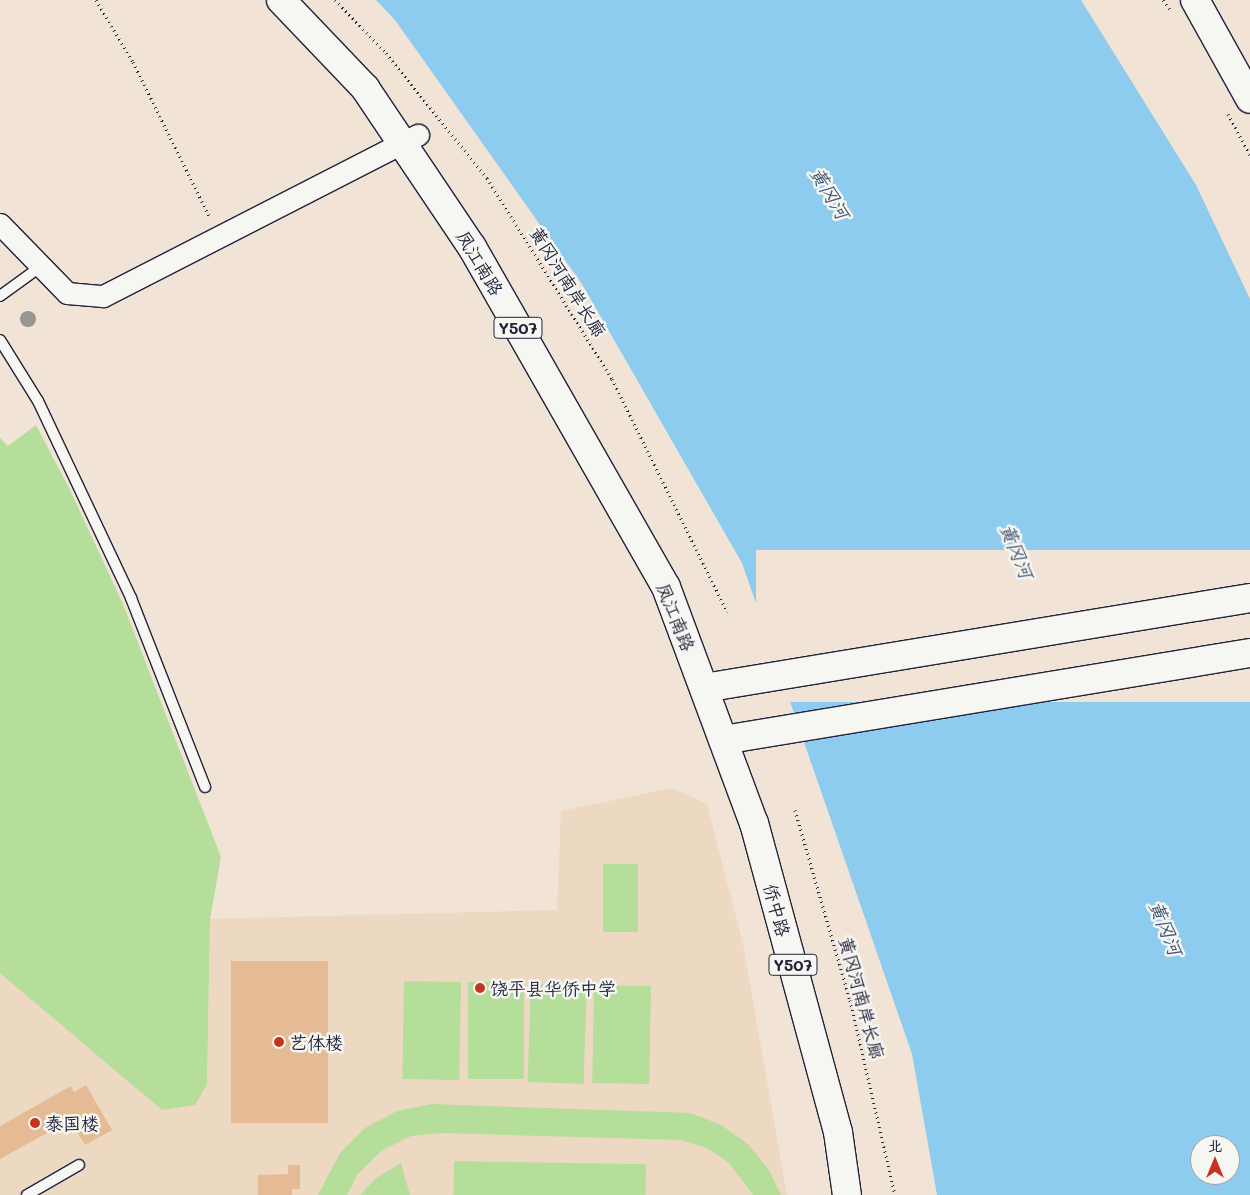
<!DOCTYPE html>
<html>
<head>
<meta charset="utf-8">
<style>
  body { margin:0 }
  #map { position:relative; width:1250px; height:1195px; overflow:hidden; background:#f1e4d6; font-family:Mali,"LXGW WenKai TC",sans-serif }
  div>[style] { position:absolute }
  .built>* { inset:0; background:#edd8c2 }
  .green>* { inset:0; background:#b5de9b; transform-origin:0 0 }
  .water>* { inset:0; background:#8dccee }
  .pier>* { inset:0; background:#f1e4d6; transform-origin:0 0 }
  .building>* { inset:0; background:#e5bb95; transform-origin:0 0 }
  .path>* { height:3px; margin-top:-1.5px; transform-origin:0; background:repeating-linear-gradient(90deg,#22223b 0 1px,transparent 0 5px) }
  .roads { filter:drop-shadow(1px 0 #22223b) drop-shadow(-1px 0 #22223b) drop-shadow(0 1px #22223b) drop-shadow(0 -1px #22223b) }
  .lane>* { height:10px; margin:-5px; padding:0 5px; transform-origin:5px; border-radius:5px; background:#f6f6f2 }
  .street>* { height:21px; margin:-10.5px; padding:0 10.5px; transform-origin:10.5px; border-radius:10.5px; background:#f6f6f2 }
  .secondary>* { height:28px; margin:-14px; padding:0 14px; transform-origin:14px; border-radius:14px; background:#f6f6f2 }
  .primary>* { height:28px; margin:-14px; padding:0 14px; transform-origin:14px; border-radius:14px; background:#f6f6f2 }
  .trees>* { width:16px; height:16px; margin:-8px; border-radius:50%; background:#979891 }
  .dots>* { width:14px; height:14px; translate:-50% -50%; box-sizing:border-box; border:2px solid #f6f6f2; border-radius:50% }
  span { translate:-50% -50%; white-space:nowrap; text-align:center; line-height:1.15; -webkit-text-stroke:5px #f6f6f2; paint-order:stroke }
  .shield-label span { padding:1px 4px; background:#f6f6f2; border:1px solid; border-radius:4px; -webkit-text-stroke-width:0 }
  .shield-label { font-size:16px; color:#22223b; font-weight:700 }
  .street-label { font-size:18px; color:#22223b }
  .poi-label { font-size:18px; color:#22223b }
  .left { translate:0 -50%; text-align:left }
  .water-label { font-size:19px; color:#425571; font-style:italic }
  .north { position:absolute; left:1190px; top:1135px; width:50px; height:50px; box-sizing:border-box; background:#f6f6f2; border:1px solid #a1a1a9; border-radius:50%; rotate:0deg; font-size:14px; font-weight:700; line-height:20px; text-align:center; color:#22223b }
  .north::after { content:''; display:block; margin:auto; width:18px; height:22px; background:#c8321e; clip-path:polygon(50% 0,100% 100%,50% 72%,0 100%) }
</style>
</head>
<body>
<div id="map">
  <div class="built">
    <i style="clip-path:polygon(672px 788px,707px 804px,743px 944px,787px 1195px,0 1195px,0 973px,39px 1003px,207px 1084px,210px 919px,557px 910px,561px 811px)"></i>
  </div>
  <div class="green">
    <i style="clip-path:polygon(36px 425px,70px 490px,123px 604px,221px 857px,210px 919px,207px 1084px,195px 1105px,162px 1110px,0 973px,0 438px,8px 446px)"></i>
    <i style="left:603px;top:864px;width:35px;height:68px"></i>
    <i style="left:404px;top:981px;width:57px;height:98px;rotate:1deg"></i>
    <i style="left:468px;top:982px;width:56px;height:97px"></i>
    <i style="left:531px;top:984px;width:56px;height:98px;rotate:2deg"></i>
    <i style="left:594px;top:985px;width:57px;height:98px;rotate:1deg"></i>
    <i style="clip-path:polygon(432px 1104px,691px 1113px,721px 1125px,748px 1144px,769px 1170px,781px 1195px,753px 1195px,729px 1163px,707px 1148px,681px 1140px,441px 1133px,411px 1136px,381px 1151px,357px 1175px,347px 1195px,318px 1195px,340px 1153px,365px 1128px,397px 1111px)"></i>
    <i style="left:454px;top:1161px;width:192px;height:34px;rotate:1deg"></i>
    <i style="clip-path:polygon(401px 1163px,410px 1195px,360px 1195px,376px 1178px)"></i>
  </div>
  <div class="water">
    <i style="clip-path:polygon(evenodd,376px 0,1081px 0,1196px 185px,1250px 299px,1250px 1195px,937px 1195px,912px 1054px,742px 563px,582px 284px,395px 20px,376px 0,1200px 1145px,1230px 1145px,1230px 1175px,1200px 1175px,1200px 1145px)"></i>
  </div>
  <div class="pier">
    <i style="left:1250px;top:550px;width:152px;height:494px;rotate:90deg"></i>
  </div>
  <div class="building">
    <i style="left:231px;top:961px;width:97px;height:162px"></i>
    <i style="clip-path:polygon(86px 1085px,112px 1130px,85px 1145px,70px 1120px,0 1159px,0 1126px,71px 1086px,74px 1092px)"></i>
    <i style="clip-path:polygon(288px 1165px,300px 1165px,300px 1189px,292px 1189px,292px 1195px,258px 1195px,258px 1175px,288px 1174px)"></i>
  </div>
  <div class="path">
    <i style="left:96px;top:0;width:72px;rotate:59.2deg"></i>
    <i style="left:133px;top:62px;width:174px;rotate:63.7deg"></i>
    <i style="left:335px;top:0;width:74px;rotate:46.1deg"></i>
    <i style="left:386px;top:53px;width:161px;rotate:51.1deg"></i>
    <i style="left:487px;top:178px;width:237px;rotate:58.1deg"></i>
    <i style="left:612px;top:379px;width:260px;rotate:63.7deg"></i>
    <i style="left:1163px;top:0;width:12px;rotate:55deg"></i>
    <i style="left:1228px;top:114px;width:47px;rotate:61.8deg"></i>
    <i style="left:795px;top:810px;width:198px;rotate:73.9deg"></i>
    <i style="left:850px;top:1000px;width:200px;rotate:77deg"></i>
  </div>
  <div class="roads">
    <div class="lane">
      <i style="left:0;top:296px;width:49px;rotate:-35.9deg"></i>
      <i style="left:0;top:340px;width:72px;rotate:58.1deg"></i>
      <i style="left:38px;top:401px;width:218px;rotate:64.7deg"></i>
      <i style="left:131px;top:598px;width:203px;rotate:68.6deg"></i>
      <i style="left:27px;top:1195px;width:60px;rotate:-30deg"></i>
    </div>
    <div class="street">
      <i style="left:0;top:224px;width:96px;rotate:45.8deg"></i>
      <i style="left:67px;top:293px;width:36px;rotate:5deg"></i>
      <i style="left:103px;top:296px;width:354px;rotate:-27.1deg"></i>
    </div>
    <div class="secondary">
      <i style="left:1195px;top:0;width:113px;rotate:60.9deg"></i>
      <i style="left:704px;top:688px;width:553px;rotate:-9.36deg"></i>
      <i style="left:723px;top:740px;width:534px;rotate:-9.37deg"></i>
    </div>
    <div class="primary">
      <i style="left:281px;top:0;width:122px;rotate:46.3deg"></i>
      <i style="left:365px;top:88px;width:192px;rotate:56.1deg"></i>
      <i style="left:472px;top:247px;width:391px;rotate:60.3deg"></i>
      <i style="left:666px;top:587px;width:252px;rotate:69.6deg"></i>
      <i style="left:754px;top:823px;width:320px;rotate:74.8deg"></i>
      <i style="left:838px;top:1132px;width:64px;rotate:81.9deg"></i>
    </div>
  </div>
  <div class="trees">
    <i style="left:28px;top:319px"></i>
  </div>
  <div class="dots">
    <i style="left:480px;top:988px;background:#c8321e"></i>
    <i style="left:279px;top:1042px;background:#c8321e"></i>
    <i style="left:35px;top:1123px;background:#c8321e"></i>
  </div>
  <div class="shield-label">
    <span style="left:518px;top:328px">Y507</span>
    <span style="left:793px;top:965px">Y507</span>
  </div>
  <div class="street-label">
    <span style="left:480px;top:263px;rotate:59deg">凤江南路</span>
    <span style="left:568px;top:282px;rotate:58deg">黄冈河南岸长廊</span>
    <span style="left:676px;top:617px;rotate:68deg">凤江南路</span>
    <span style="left:777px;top:910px;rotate:75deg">侨中路</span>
    <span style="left:862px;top:998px;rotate:75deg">黄冈河南岸长廊</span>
  </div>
  <div class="poi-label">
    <span class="left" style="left:490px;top:988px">饶平县华侨中学</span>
    <span class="left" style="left:289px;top:1042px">艺体楼</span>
    <span class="left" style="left:45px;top:1123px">泰国楼</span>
  </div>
  <div class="water-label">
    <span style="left:830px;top:193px;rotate:59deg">黄冈河</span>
    <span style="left:1017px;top:551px;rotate:68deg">黄冈河</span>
    <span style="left:1166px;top:928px;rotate:68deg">黄冈河</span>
  </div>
  <div class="north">北</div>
</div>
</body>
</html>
